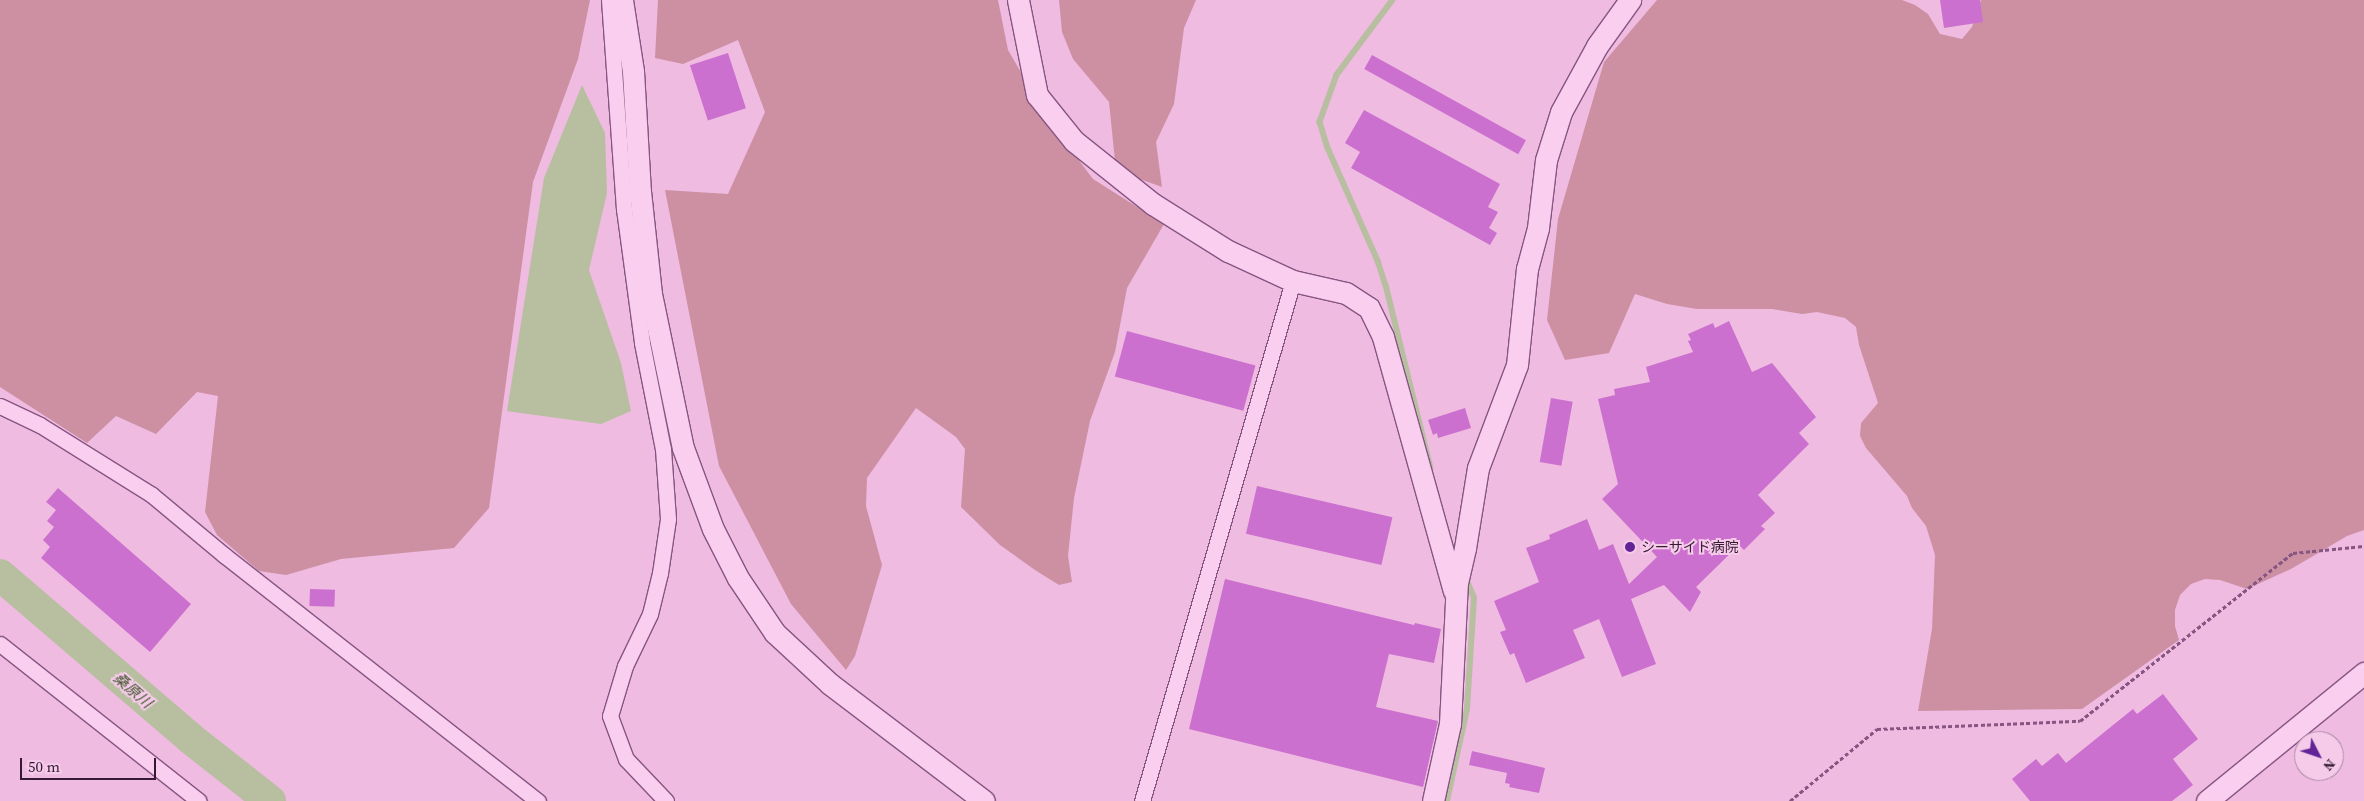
<!DOCTYPE html>
<html>
<head>
<meta charset="utf-8">
<style>
  body { margin:0 }
  #map { position:relative; width:2364px; height:801px; overflow:hidden; background:#efbbe1; font-family:"Source Serif 4","Noto Sans JP",serif }
  div>[style] { position:absolute }
  .green>* { inset:0; background:#cd90a3 }
  .water>* { inset:0; background:#b7bfa0 }
  .stream>* { height:5.5px; margin:-2.75px; padding:0 2.75px; transform-origin:2.75px; border-radius:2.75px; background:#b7bfa0 }
  .river>* { height:32px; margin:-16px; padding:0 16px; transform-origin:16px; border-radius:16px; background:#b7bfa0 }
  .building>* { inset:0; background:#cc70cf; transform-origin:0 0 }
  .path>* { height:3px; margin-top:-1.5px; transform-origin:0; background:repeating-linear-gradient(90deg,#865582 0 4px,transparent 0 6.5px) }
  .roads { filter:drop-shadow(1px 0 #865582) drop-shadow(-1px 0 #865582) drop-shadow(0 1px #865582) drop-shadow(0 -1px #865582) }
  .street>* { height:15px; margin:-7.5px; padding:0 7.5px; transform-origin:7.5px; border-radius:7.5px; background:#faceee }
  .secondary>* { height:21px; margin:-10.5px; padding:0 10.5px; transform-origin:10.5px; border-radius:10.5px; background:#faceee }
  .dots>* { width:14px; height:14px; translate:-50% -50%; box-sizing:border-box; border:2px solid #f6cbea; border-radius:50% }
  span { translate:-50% -50%; white-space:nowrap; text-align:center; line-height:1.15; -webkit-text-stroke:4px #f6cbea; paint-order:stroke }
  .poi-label { font-size:14px; color:#351a34 }
  .left { translate:0 -50%; text-align:left }
  .water-label { font-size:15px; color:#3f5529; font-style:italic }
  .north { position:absolute; left:2294px; top:731px; width:50px; height:50px; box-sizing:border-box; background:#f6cbea; border:1px solid #a984a1; border-radius:50%; rotate:131deg; font-size:14px; font-weight:700; line-height:20px; text-align:center; color:#351a34 }
  .north::after { content:''; display:block; margin:auto; width:18px; height:22px; background:#632397; clip-path:polygon(50% 0,100% 100%,50% 72%,0 100%) }
  .scale { position:absolute; left:20px; top:758px; width:136px; height:22px; box-sizing:border-box; border:2px solid #351a34; border-top:0; padding-left:6px; font-size:15px; line-height:18px; white-space:nowrap; color:#351a34; -webkit-text-stroke:4px #f6cbea; paint-order:stroke }
</style>
</head>
<body>
<div id="map">
  <div class="green">
    <i style="clip-path:polygon(0 0,590px 0,578px 59px,533px 182px,489px 508px,454px 548px,341px 559px,286px 575px,259px 571px,217px 535px,205px 512px,218px 396px,197px 392px,156px 434px,116px 416px,87px 443px,0 387px)"></i>
    <i style="clip-path:polygon(658px 0,998px 0,1008px 50px,1022px 74px,1055px 106px,1068px 146px,1093px 179px,1164px 224px,1127px 288px,1115px 352px,1090px 421px,1074px 498px,1068px 556px,1072px 582px,1059px 585px,1035px 570px,1000px 545px,961px 507px,965px 449px,956px 437px,916px 408px,867px 478px,866px 506px,882px 565px,855px 656px,846px 670px,791px 604px,719px 466px,665px 190px,728px 194px,765px 112px,738px 40px,683px 64px,655px 58px)"></i>
    <i style="clip-path:polygon(1059px 0,1196px 0,1184px 28px,1174px 104px,1156px 142px,1162px 187px,1123px 173px,1115px 161px,1109px 102px,1073px 59px,1062px 32px)"></i>
    <i style="clip-path:polygon(1657px 0,1902px 0,1915px 5px,1928px 14px,1940px 34px,1962px 39px,1972px 27px,1981px 0,2364px 0,2364px 530px,2347px 536px,2291px 569px,2247px 589px,2220px 580px,2205px 579px,2191px 584px,2180px 595px,2175px 610px,2175px 626px,2179px 640px,2082px 709px,1918px 711px,1932px 629px,1935px 555px,1926px 526px,1912px 508px,1907px 496px,1866px 448px,1860px 436px,1861px 423px,1878px 403px,1859px 345px,1856px 327px,1845px 318px,1817px 312px,1802px 314px,1772px 309px,1697px 309px,1667px 304px,1635px 294px,1609px 353px,1565px 360px,1547px 320px,1558px 219px,1604px 62px)"></i>
  </div>
  <div class="water">
    <i style="clip-path:polygon(582px 85px,605px 133px,607px 193px,589px 270px,621px 363px,631px 411px,601px 424px,507px 411px,544px 178px)"></i>
  </div>
  <div class="stream">
    <i style="left:1393px;top:0;width:94px;rotate:126.7deg"></i>
    <i style="left:1337px;top:75px;width:50px;rotate:109.9deg"></i>
    <i style="left:1320px;top:122px;width:27px;rotate:73deg"></i>
    <i style="left:1328px;top:148px;width:124px;rotate:66.1deg"></i>
    <i style="left:1378px;top:261px;width:25px;rotate:72deg"></i>
    <i style="left:1386px;top:285px;width:188px;rotate:76.2deg"></i>
    <i style="left:1447px;top:801px;width:94px;rotate:-77.7deg"></i>
    <i style="left:1467px;top:709px;width:111px;rotate:-86.4deg"></i>
    <i style="left:1474px;top:598px;width:23px;rotate:-113deg"></i>
  </div>
  <div class="river">
    <i style="left:0;top:575px;width:250px;rotate:40.6deg"></i>
    <i style="left:190px;top:738px;width:102px;rotate:38.2deg"></i>
  </div>
  <div class="building">
    <i style="clip-path:polygon(1940px 0,1980px 0,1983px 22px,1944px 28px)"></i>
    <i style="left:728px;top:53px;width:58px;height:40px;rotate:72deg"></i>
    <i style="left:1372px;top:55px;width:176px;height:16px;rotate:29deg"></i>
    <i style="clip-path:polygon(1364px 110px,1500px 184px,1488px 207px,1498px 212px,1489px 228px,1497px 233px,1490px 245px,1351px 168px,1360px 152px,1345px 143px)"></i>
    <i style="clip-path:polygon(1729px 321px,1752px 372px,1772px 363px,1816px 417px,1799px 433px,1809px 444px,1758px 495px,1775px 513px,1761px 526px,1765px 529px,1744px 550px,1739px 545px,1696px 587px,1701px 592px,1690px 612px,1664px 585px,1631px 599px,1656px 664px,1622px 677px,1599px 619px,1573px 630px,1585px 658px,1526px 683px,1514px 653px,1510px 655px,1500px 632px,1506px 630px,1494px 601px,1539px 582px,1526px 548px,1550px 539px,1549px 535px,1587px 519px,1599px 550px,1613px 544px,1629px 584px,1657px 557px,1602px 499px,1618px 484px,1598px 399px,1615px 395px,1614px 389px,1650px 382px,1646px 367px,1693px 352px,1688px 341px,1691px 340px,1688px 334px,1713px 323px,1715px 328px)"></i>
    <i style="left:1127px;top:331px;width:133px;height:47px;rotate:15deg"></i>
    <i style="left:1551px;top:398px;width:22px;height:65px;rotate:10deg"></i>
    <i style="clip-path:polygon(1465px 408px,1471px 428px,1438px 438px,1437px 433px,1433px 435px,1428px 420px)"></i>
    <i style="left:1257px;top:486px;width:139px;height:49px;rotate:13deg"></i>
    <i style="clip-path:polygon(58px 488px,191px 604px,150px 652px,41px 558px,50px 547px,43px 540px,54px 527px,47px 521px,56px 510px,46px 502px)"></i>
    <i style="clip-path:polygon(1225px 579px,1414px 625px,1415px 623px,1441px 629px,1434px 663px,1389px 654px,1376px 707px,1438px 721px,1423px 787px,1189px 729px)"></i>
    <i style="left:310px;top:589px;width:25px;height:17px;rotate:2deg"></i>
    <i style="clip-path:polygon(2163px 694px,2198px 739px,2173px 759px,2193px 785px,2172px 801px,2030px 801px,2012px 779px,2036px 759px,2042px 766px,2058px 753px,2066px 763px,2133px 709px,2137px 714px)"></i>
    <i style="clip-path:polygon(1472px 751px,1545px 768px,1539px 793px,1509px 787px,1510px 784px,1505px 783px,1507px 773px,1469px 765px)"></i>
  </div>
  <div class="path">
    <i style="left:1790px;top:801px;width:113px;rotate:-39.6deg"></i>
    <i style="left:1877px;top:729px;width:203px;rotate:-2.3deg"></i>
    <i style="left:2080px;top:721px;width:271px;rotate:-38.3deg"></i>
    <i style="left:2293px;top:553px;width:71px;rotate:-5.6deg"></i>
  </div>
  <div class="roads">
    <div class="street">
      <i style="left:609px;top:0;width:210px;rotate:85.9deg"></i>
      <i style="left:624px;top:209px;width:135px;rotate:82.3deg"></i>
      <i style="left:642px;top:343px;width:108px;rotate:78.8deg"></i>
      <i style="left:663px;top:449px;width:70px;rotate:85.9deg"></i>
      <i style="left:668px;top:519px;width:55px;rotate:98.4deg"></i>
      <i style="left:660px;top:573px;width:42px;rotate:103.7deg"></i>
      <i style="left:650px;top:614px;width:58px;rotate:115.7deg"></i>
      <i style="left:625px;top:666px;width:52px;rotate:106.7deg"></i>
      <i style="left:610px;top:716px;width:46px;rotate:69.6deg"></i>
      <i style="left:626px;top:759px;width:58px;rotate:46.4deg"></i>
      <i style="left:0;top:406px;width:44px;rotate:25.4deg"></i>
      <i style="left:40px;top:425px;width:132px;rotate:32deg"></i>
      <i style="left:152px;top:495px;width:94px;rotate:39.8deg"></i>
      <i style="left:224px;top:555px;width:399px;rotate:38.1deg"></i>
      <i style="left:0;top:644px;width:253px;rotate:38.3deg"></i>
      <i style="left:1142px;top:801px;width:541px;rotate:-73.81deg"></i>
    </div>
    <div class="secondary">
      <i style="left:622px;top:0;width:72px;rotate:81.2deg"></i>
      <i style="left:633px;top:71px;width:120px;rotate:86.7deg"></i>
      <i style="left:640px;top:191px;width:104px;rotate:83.9deg"></i>
      <i style="left:651px;top:294px;width:157px;rotate:78.3deg"></i>
      <i style="left:683px;top:448px;width:86px;rotate:69.7deg"></i>
      <i style="left:713px;top:529px;width:55px;rotate:63deg"></i>
      <i style="left:738px;top:578px;width:66px;rotate:56.1deg"></i>
      <i style="left:775px;top:633px;width:75px;rotate:42.8deg"></i>
      <i style="left:830px;top:684px;width:193px;rotate:37.2deg"></i>
      <i style="left:1018px;top:0;width:97px;rotate:78.7deg"></i>
      <i style="left:1037px;top:95px;width:59px;rotate:51.2deg"></i>
      <i style="left:1074px;top:141px;width:101px;rotate:38.6deg"></i>
      <i style="left:1153px;top:204px;width:89px;rotate:32.1deg"></i>
      <i style="left:1228px;top:251px;width:72px;rotate:24.8deg"></i>
      <i style="left:1293px;top:281px;width:54px;rotate:12.8deg"></i>
      <i style="left:1346px;top:293px;width:27px;rotate:33deg"></i>
      <i style="left:1369px;top:308px;width:32px;rotate:64deg"></i>
      <i style="left:1383px;top:337px;width:264px;rotate:74.4deg"></i>
      <i style="left:1433px;top:801px;width:79px;rotate:-77.6deg"></i>
      <i style="left:1450px;top:724px;width:141px;rotate:-87.2deg"></i>
      <i style="left:1457px;top:583px;width:36px;rotate:-77deg"></i>
      <i style="left:1465px;top:548px;width:81px;rotate:-80.8deg"></i>
      <i style="left:1478px;top:468px;width:110px;rotate:-69.3deg"></i>
      <i style="left:1517px;top:365px;width:97px;rotate:-84.1deg"></i>
      <i style="left:1527px;top:269px;width:42px;rotate:-75deg"></i>
      <i style="left:1538px;top:228px;width:68px;rotate:-83.3deg"></i>
      <i style="left:1546px;top:160px;width:50px;rotate:-72.6deg"></i>
      <i style="left:1561px;top:112px;width:75px;rotate:-61.4deg"></i>
      <i style="left:1597px;top:46px;width:57px;rotate:-54.3deg"></i>
      <i style="left:2207px;top:801px;width:203px;rotate:-39.2deg"></i>
    </div>
  </div>
  <div class="dots">
    <i style="left:1630px;top:547px;background:#632397"></i>
  </div>
  <div class="poi-label">
    <span class="left" style="left:1641px;top:547px">シーサイド病院</span>
  </div>
  <div class="water-label">
    <span style="left:133px;top:690px;rotate:41deg">桑原川</span>
  </div>
  <div class="north">N</div>
  <div class="scale">50 m</div>
</div>
</body>
</html>
